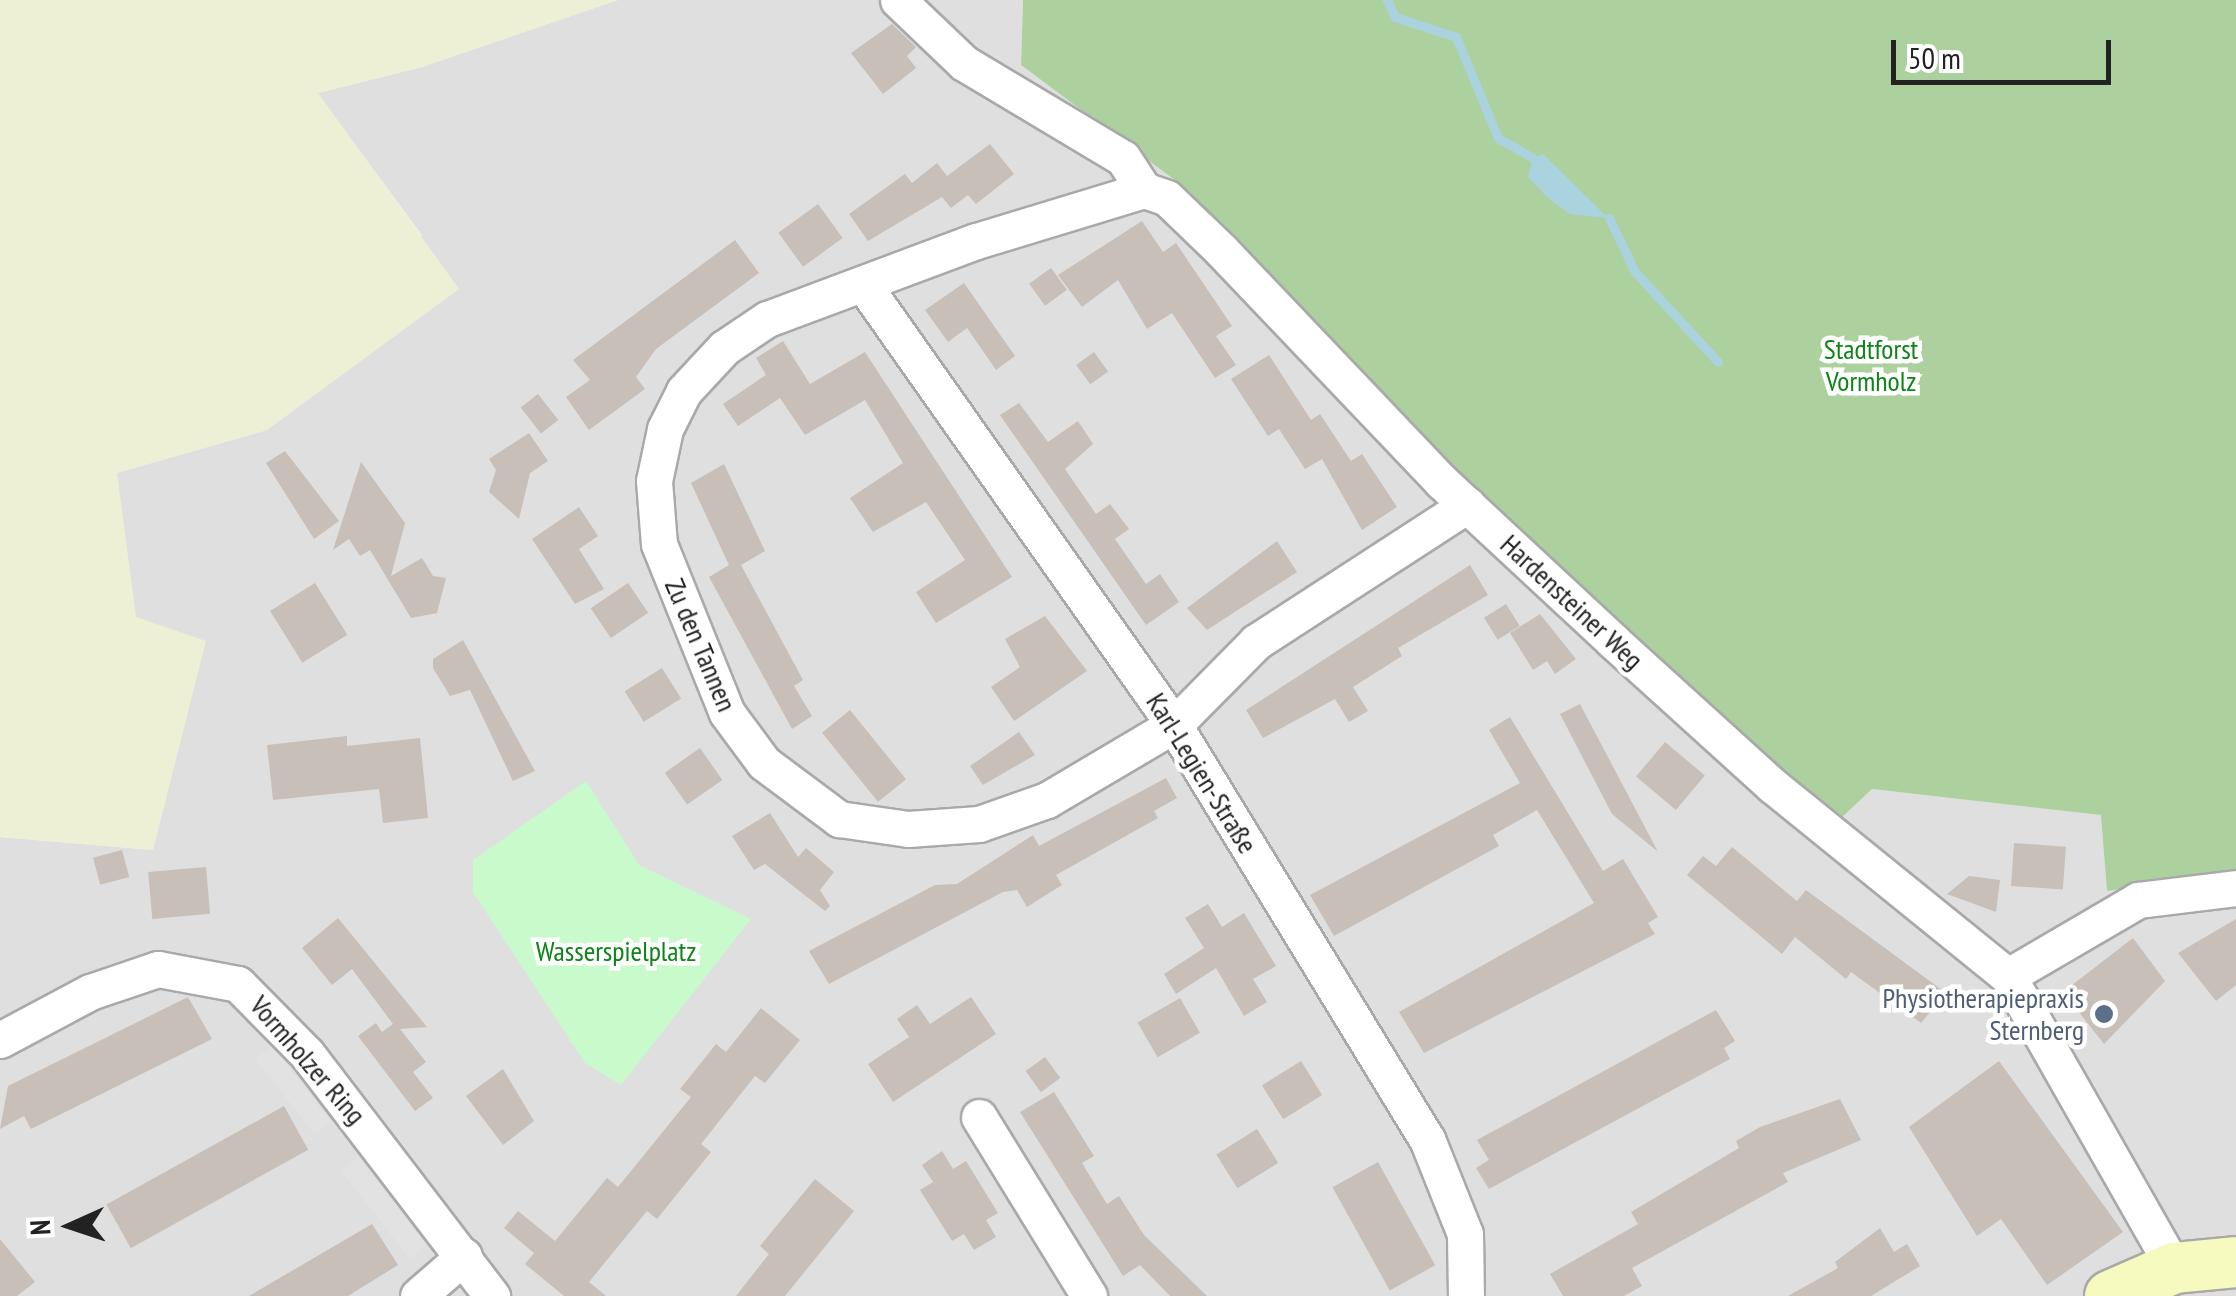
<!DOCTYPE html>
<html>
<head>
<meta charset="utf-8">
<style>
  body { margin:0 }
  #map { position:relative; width:2236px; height:1296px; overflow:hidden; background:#f2efe9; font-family:"PT Sans Narrow",sans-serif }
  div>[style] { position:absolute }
  .residential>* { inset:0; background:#e0dfdf }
  .farmland>* { inset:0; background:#eef0d5 }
  .forest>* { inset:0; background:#add19e }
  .park>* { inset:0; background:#c8facc }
  .parking>* { inset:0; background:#e2e2e2; transform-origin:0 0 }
  .water>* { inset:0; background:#aad3df }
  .stream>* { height:9px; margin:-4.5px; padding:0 4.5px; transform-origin:4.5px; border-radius:4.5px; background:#aad3df }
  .building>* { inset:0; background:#c7bfb8; transform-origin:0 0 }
  .roads { filter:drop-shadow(2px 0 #a9a9a9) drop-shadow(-2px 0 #a9a9a9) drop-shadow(0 2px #a9a9a9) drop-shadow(0 -2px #a9a9a9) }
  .minor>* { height:35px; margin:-17.5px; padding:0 17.5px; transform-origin:17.5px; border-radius:17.5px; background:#fff }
  .secondary>* { height:50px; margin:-25px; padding:0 25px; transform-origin:25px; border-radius:25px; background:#f7fabf }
  .dots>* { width:28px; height:28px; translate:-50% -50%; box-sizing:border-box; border:5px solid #fff; border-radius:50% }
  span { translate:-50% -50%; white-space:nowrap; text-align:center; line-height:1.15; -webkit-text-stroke:9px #fff; paint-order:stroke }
  .park-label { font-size:28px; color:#0c8416 }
  .street-label { font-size:28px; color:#222 }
  .service-label { font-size:28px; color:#4e5e75 }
  .right { translate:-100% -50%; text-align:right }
  .north { position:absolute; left:20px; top:1176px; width:100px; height:100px; -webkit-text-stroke:8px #fff; paint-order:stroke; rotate:267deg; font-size:28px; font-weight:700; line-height:40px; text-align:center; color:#222 }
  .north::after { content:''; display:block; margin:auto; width:35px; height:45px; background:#222; clip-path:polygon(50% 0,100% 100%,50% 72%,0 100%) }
  .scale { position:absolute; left:1891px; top:40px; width:220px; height:45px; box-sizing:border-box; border:5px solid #222; border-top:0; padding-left:12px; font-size:30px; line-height:35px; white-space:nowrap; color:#222; -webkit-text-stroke:8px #fff; paint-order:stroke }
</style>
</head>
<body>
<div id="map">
  <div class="residential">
    <i style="clip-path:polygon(618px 0,1023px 0,1021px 65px,1176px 181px,1355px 371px,1839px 820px,1872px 789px,2102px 815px,2107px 891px,2236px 874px,2236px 1296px,0 1296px,0 837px,153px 850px,116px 473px,267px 430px,422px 235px,317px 93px,422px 67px)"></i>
  </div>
  <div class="farmland">
    <i style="clip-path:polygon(0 0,618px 0,422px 67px,318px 93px,459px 289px,267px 430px,117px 473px,136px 617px,206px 641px,153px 850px,0 837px)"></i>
  </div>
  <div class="forest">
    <i style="clip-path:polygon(1023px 0,2236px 0,2236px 874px,2107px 891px,2101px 815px,1872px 789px,1839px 820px,1565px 583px,1176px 181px,1021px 65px)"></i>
  </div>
  <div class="park">
    <i style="clip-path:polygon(586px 781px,639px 865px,751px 919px,621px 1085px,585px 1063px,473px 892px,473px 860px)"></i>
  </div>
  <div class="parking">
    <i style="left:272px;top:1046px;width:96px;height:21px;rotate:52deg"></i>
    <i style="left:358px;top:1157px;width:112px;height:22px;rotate:52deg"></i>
  </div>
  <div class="water">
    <i style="clip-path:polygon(1543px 154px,1608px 218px,1570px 214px,1547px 197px,1528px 177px,1533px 158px)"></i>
  </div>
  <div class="stream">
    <i style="left:1387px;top:0;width:19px;rotate:65deg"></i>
    <i style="left:1395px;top:17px;width:64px;rotate:18.2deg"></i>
    <i style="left:1456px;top:37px;width:109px;rotate:67.4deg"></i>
    <i style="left:1498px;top:138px;width:40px;rotate:29.7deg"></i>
    <i style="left:1609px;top:218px;width:60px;rotate:64.3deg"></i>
    <i style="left:1635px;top:272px;width:122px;rotate:47.3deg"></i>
  </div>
  <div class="building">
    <i style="clip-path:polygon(892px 24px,916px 47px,907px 56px,916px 68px,883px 94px,851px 53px)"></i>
    <i style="clip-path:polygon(990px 144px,1014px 174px,976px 204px,968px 195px,951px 208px,942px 197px,868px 241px,849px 214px,905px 174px,912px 183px,937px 163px,947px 176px)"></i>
    <i style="left:818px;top:204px;width:42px;height:49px;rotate:54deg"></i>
    <i style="clip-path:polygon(1142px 221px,1163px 252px,1176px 243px,1232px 326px,1216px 336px,1236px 365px,1215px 378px,1172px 313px,1147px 329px,1118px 280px,1082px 307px,1058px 275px)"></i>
    <i style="clip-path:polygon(735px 240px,759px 273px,656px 349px,636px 377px,645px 389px,589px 430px,566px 397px,590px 380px,573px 360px)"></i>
    <i style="left:1051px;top:268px;width:27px;height:27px;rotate:54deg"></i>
    <i style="clip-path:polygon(964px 283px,1015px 356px,996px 370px,967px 328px,948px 342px,925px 310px)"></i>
    <i style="clip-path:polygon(783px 341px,810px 384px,865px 352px,1012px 577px,936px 623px,916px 592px,965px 560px,926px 502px,873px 532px,850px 498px,903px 463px,865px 400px,805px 435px,780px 398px,738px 426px,723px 404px,766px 375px,756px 358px)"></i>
    <i style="left:1094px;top:352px;width:24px;height:22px;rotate:54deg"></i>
    <i style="clip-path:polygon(1269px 355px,1311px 420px,1320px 414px,1351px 461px,1362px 454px,1397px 507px,1362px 530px,1322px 459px,1305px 469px,1279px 429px,1268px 436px,1231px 379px)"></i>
    <i style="left:538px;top:394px;width:33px;height:22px;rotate:52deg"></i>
    <i style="clip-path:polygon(1019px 403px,1048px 442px,1078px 421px,1093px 444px,1065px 469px,1096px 514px,1110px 504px,1129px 529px,1115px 539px,1146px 584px,1160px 574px,1179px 602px,1146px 625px,1000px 415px)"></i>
    <i style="clip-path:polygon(529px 433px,548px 461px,530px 473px,519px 519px,489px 492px,496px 470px,489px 459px)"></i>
    <i style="clip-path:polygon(285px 451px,339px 521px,314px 539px,266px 463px)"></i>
    <i style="clip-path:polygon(361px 462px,405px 523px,391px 576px,422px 558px,433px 576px,446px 578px,437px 613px,411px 618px,370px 550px,360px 556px,349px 539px,333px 550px)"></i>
    <i style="clip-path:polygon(724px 464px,765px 551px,741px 565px,803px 680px,794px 686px,812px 716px,792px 729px,709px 577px,729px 565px,691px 483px)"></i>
    <i style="clip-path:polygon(579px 507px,598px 536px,579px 549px,604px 589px,575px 604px,532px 539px)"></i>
    <i style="clip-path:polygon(1277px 541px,1297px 572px,1207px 630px,1187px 608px)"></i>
    <i style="clip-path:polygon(1470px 565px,1488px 595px,1398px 648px,1402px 656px,1353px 687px,1368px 711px,1349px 722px,1335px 699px,1263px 738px,1246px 710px)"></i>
    <i style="left:315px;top:583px;width:61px;height:53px;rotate:58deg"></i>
    <i style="left:628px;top:583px;width:36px;height:45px;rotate:56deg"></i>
    <i style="left:1506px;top:604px;width:26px;height:26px;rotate:58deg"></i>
    <i style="clip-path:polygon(1540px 614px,1576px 659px,1555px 674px,1547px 661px,1533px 670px,1510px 633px)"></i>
    <i style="clip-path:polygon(1045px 616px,1087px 671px,1014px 721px,991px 687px,1020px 667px,1005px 639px)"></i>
    <i style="clip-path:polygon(463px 640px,535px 771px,513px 781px,470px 690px,450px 696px,433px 668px,433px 659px)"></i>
    <i style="left:662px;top:668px;width:36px;height:44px;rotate:58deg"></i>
    <i style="clip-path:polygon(1580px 704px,1657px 850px,1657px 851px,1612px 814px,1560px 714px)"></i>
    <i style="left:850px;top:710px;width:89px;height:36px;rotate:51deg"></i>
    <i style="clip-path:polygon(1510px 717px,1603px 871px,1623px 859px,1658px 917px,1648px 923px,1655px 934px,1424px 1053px,1399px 1012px,1594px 903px,1537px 810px,1493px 835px,1499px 846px,1334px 936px,1310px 895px,1520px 783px,1489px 730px)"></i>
    <i style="clip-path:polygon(1019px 732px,1035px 755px,983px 785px,970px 766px)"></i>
    <i style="clip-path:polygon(347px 736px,347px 746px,420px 738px,428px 818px,383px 823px,379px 789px,273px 800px,267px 745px)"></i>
    <i style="left:1665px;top:742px;width:52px;height:45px;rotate:40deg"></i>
    <i style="left:700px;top:748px;width:39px;height:43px;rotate:55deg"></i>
    <i style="clip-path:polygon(1166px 778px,1177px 798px,1154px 811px,1158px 818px,1056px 875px,1062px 885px,1027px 907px,1017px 890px,1003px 892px,829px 984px,809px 951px,935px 885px,957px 884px,1033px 835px,1039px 846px)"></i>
    <i style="clip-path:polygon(770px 813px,798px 857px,806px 848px,834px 872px,820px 890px,830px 906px,825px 911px,765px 864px,754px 870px,732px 836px)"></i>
    <i style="left:2014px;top:843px;width:52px;height:43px;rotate:4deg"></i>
    <i style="clip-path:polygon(1732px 847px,1797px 901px,1806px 890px,1946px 993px,1921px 1023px,1851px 972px,1846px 979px,1795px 937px,1782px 954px,1687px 875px,1703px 856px,1716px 866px)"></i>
    <i style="left:122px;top:850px;width:28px;height:30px;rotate:75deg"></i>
    <i style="left:206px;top:867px;width:47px;height:58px;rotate:85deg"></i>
    <i style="clip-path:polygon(1969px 876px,2000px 880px,1996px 912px,1947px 894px)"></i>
    <i style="clip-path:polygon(1208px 904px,1222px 927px,1244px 913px,1276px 966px,1253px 979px,1267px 1002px,1244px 1016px,1216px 968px,1176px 994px,1164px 974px,1204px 948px,1185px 918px)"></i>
    <i style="clip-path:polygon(338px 918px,427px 1027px,400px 1029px,426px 1062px,413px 1072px,433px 1098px,415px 1111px,358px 1036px,376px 1023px,382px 1032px,393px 1024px,352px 969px,332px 985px,302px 948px)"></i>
    <i style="clip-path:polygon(2236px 919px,2236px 985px,2216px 1001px,2178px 953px)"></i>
    <i style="clip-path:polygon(2133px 938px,2165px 981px,2104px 1044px,2063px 992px)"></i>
    <i style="clip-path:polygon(188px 997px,212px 1039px,31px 1129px,24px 1116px,0 1129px,8px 1086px)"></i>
    <i style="clip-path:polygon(971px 997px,996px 1034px,893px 1102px,868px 1064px,909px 1037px,897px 1019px,917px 1005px,930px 1024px)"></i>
    <i style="left:1180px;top:998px;width:40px;height:49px;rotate:60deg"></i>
    <i style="clip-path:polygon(761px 1008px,800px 1040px,765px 1083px,755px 1076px,701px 1144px,711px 1152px,657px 1219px,647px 1211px,589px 1282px,606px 1296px,564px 1296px,525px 1264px,534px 1253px,504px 1228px,518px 1211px,555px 1241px,607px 1178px,618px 1187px,691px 1097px,680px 1089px,716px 1044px,726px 1052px)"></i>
    <i style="clip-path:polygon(1716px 1010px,1735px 1041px,1724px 1048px,1730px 1059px,1489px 1189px,1476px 1168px,1489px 1160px,1477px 1140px)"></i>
    <i style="left:1045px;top:1057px;width:26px;height:24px;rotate:54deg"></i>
    <i style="left:1301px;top:1061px;width:40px;height:46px;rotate:58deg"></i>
    <i style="clip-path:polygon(1999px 1061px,2123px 1232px,2047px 1285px,2001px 1219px,1977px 1236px,1909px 1127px)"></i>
    <i style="clip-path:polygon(503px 1069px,534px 1121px,503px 1145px,466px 1096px)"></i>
    <i style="clip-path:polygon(1054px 1092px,1094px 1156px,1082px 1163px,1107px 1204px,1119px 1196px,1144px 1235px,1207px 1296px,1170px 1296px,1140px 1265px,1123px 1276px,1020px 1112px)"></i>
    <i style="clip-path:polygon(1840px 1099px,1861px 1140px,1783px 1173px,1788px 1182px,1632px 1268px,1642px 1286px,1624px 1296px,1563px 1296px,1550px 1274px,1638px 1224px,1631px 1212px,1739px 1148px,1736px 1141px,1760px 1127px)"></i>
    <i style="left:284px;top:1106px;width:50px;height:203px;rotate:61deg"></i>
    <i style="left:1257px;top:1129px;width:40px;height:48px;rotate:58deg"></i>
    <i style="clip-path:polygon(942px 1151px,953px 1169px,966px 1161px,998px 1213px,986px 1220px,996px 1237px,974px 1250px,964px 1234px,952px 1241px,920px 1190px,933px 1182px,922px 1165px)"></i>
    <i style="left:1378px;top:1162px;width:118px;height:52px;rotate:61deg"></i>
    <i style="clip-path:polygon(815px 1179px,854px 1211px,785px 1296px,736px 1296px,769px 1254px,760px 1246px)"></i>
    <i style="clip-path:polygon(372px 1224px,398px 1265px,348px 1296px,249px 1296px)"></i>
    <i style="clip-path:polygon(1880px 1228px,1894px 1252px,1907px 1244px,1920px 1266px,1871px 1296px,1788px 1296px,1838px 1268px,1835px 1262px)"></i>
    <i style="clip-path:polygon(0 1239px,35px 1282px,17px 1296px,0 1296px)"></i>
  </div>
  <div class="roads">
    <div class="minor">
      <i style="left:898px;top:0;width:91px;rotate:43.7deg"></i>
      <i style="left:964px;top:63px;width:185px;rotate:30.9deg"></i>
      <i style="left:1123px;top:158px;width:38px;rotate:57deg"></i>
      <i style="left:1144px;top:190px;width:24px;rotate:19deg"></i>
      <i style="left:1167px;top:198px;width:76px;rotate:43.9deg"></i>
      <i style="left:1222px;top:251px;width:318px;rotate:46.4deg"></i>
      <i style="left:1441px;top:481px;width:235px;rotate:42.9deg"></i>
      <i style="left:1613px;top:641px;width:216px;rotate:42.2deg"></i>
      <i style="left:1773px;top:786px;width:302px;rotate:39deg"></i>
      <i style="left:2008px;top:976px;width:336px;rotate:60.4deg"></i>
      <i style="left:1144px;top:190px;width:176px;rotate:163.1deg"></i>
      <i style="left:976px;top:241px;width:223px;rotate:159.5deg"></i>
      <i style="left:767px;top:319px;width:52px;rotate:146deg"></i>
      <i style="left:724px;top:348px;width:59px;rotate:132.9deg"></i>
      <i style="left:684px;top:391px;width:42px;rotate:116.6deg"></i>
      <i style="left:665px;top:429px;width:53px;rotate:101.9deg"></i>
      <i style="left:654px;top:481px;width:63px;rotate:85.5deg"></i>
      <i style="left:659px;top:544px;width:182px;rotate:68.1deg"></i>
      <i style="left:727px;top:713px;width:62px;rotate:53.5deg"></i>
      <i style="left:764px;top:763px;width:94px;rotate:36.7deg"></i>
      <i style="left:839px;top:819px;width:70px;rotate:8.2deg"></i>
      <i style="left:908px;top:829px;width:71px;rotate:-4deg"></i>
      <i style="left:979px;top:824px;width:72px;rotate:-19.4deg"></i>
      <i style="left:1047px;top:800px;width:147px;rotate:-30.6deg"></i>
      <i style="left:1174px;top:725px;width:117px;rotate:-45.3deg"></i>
      <i style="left:1256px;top:642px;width:252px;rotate:-33deg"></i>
      <i style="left:863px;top:284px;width:540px;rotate:54.81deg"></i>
      <i style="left:1174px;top:725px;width:485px;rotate:58.6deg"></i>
      <i style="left:1427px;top:1139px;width:102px;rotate:68.2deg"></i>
      <i style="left:1465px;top:1234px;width:62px;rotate:89.1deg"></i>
      <i style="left:2008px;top:976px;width:151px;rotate:-30.3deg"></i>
      <i style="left:2138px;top:900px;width:99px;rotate:-7deg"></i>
      <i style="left:0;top:1040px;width:102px;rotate:-28.1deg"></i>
      <i style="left:90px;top:992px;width:72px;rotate:-18.7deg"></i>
      <i style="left:158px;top:969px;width:81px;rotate:10.6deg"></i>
      <i style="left:238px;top:984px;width:98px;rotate:45.4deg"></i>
      <i style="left:307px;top:1054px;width:305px;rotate:52.6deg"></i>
      <i style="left:979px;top:1117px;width:210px;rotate:58.4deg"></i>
      <i style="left:418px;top:1296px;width:61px;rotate:-41deg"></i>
    </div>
    <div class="secondary">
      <i style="left:2110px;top:1296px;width:70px;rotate:-23.6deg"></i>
      <i style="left:2174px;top:1268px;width:62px;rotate:-5.5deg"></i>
    </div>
  </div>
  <div class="dots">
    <i style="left:2104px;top:1014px;background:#5c6f8a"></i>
  </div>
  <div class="park-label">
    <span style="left:1871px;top:365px">Stadtforst<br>Vormholz</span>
    <span style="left:616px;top:951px">Wasserspielplatz</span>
  </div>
  <div class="street-label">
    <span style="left:1572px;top:602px;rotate:43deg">Hardensteiner Weg</span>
    <span style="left:701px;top:645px;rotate:67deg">Zu den Tannen</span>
    <span style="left:1202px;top:773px;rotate:58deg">Karl-Legien-Straße</span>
    <span style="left:308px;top:1060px;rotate:49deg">Vormholzer Ring</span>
  </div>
  <div class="service-label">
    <span class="right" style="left:2084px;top:1014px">Physiotherapiepraxis<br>Sternberg</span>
  </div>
  <div class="north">N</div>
  <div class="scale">50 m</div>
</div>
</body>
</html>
